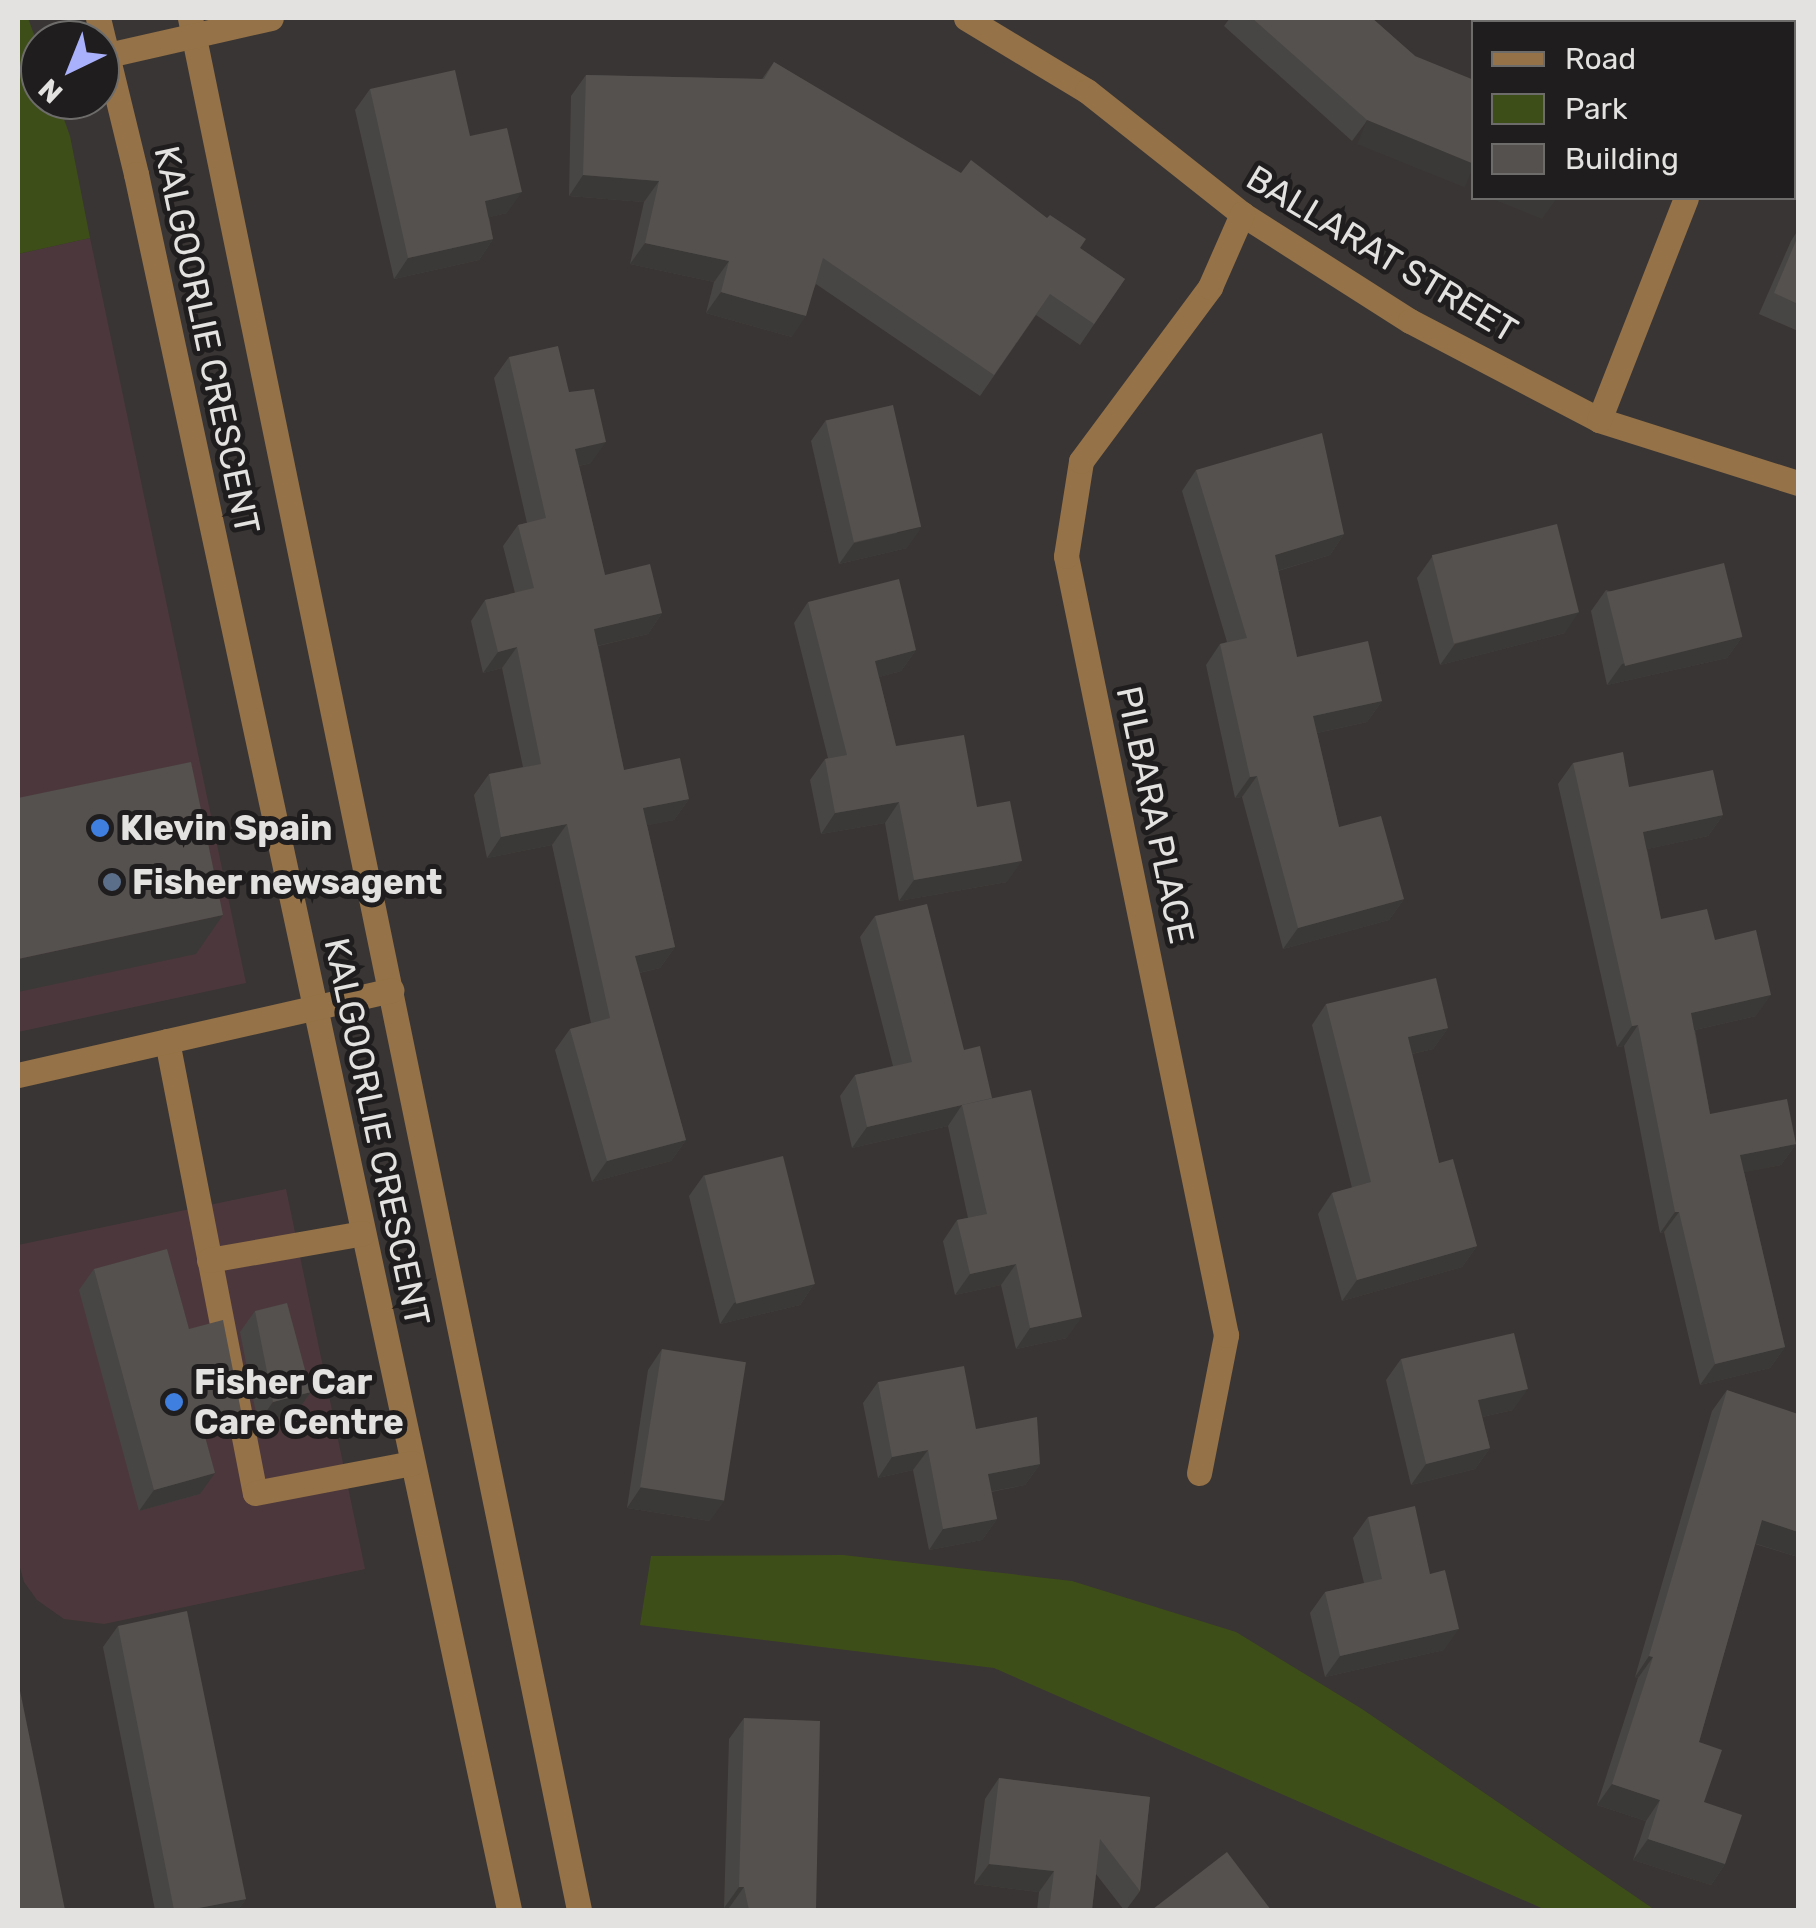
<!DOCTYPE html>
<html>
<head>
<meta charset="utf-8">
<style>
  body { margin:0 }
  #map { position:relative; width:1816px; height:1928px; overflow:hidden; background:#393534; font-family:Rubik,sans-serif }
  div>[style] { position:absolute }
  .commercial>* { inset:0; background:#4c383c }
  .green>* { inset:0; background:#3e4e18 }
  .minor>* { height:25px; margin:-12.5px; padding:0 12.5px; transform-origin:12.5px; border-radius:12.5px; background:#957247 }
  .wall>* { inset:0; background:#484644 }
  .shaded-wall>* { inset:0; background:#3b3937; transform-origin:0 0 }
  .building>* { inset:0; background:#54514f; transform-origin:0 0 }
  .dots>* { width:28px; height:28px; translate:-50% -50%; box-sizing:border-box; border:5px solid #1f1d1d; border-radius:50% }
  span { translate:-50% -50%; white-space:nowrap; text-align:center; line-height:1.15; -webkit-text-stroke:10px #1f1d1d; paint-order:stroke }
  .street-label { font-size:35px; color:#e4e2e1 }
  .poi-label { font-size:35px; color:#e4e2e1; font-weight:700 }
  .left { translate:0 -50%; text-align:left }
  .frame { position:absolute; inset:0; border:20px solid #e4e2e1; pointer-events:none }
  .legend { position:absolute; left:1471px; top:20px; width:325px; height:180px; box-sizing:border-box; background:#1f1d1d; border:2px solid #6e6c6b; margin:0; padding:12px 18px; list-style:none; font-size:30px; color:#e4e2e1 }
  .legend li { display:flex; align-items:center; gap:20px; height:50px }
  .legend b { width:50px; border:2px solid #6e6c6b }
  .north { position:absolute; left:20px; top:20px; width:100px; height:100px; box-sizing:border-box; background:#1f1d1d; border:2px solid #6e6c6b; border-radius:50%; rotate:223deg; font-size:28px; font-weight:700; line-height:40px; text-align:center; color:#e4e2e1 }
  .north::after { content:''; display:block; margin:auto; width:35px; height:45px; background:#a9b0fc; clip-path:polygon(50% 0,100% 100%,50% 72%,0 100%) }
</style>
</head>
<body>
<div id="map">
  <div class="commercial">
    <i style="clip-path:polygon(90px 238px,246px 983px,18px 1032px,18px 254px)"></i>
    <i style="clip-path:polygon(286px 1189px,365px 1569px,104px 1624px,64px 1619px,37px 1600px,24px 1582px,18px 1560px,18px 1245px)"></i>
  </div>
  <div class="green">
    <i style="clip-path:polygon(18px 18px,28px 18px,40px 51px,40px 100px,57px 100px,70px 136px,90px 238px,18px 254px)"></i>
    <i style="clip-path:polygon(843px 1555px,1072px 1581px,1236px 1632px,1362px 1709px,1655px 1910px,1546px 1910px,994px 1668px,640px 1625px,651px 1556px)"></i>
  </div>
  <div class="minor">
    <i style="left:98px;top:18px;width:161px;rotate:76.3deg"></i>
    <i style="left:136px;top:174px;width:1776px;rotate:77.87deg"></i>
    <i style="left:190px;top:18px;width:1932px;rotate:78.38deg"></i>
    <i style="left:966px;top:18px;width:141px;rotate:31.1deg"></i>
    <i style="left:1087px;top:91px;width:198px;rotate:38.4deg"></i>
    <i style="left:1242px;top:214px;width:199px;rotate:32.5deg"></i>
    <i style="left:1410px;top:321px;width:213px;rotate:27.6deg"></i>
    <i style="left:1599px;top:420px;width:209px;rotate:17.6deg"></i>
    <i style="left:1794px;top:34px;width:6px;rotate:-45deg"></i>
    <i style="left:108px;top:55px;width:167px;rotate:-12.8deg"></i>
    <i style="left:1599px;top:420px;width:238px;rotate:-68.6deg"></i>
    <i style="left:167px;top:1041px;width:460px;rotate:79deg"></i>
    <i style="left:255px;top:1493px;width:160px;rotate:-10.8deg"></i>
    <i style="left:18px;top:1075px;width:383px;rotate:-12.8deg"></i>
    <i style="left:209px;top:1260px;width:156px;rotate:-9.9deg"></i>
    <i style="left:1199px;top:1473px;width:141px;rotate:-78.9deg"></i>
    <i style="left:1226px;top:1335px;width:795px;rotate:-101.61deg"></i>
    <i style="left:1066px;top:556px;width:96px;rotate:-81deg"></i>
    <i style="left:1081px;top:461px;width:217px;rotate:-53.4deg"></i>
    <i style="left:1210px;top:287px;width:80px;rotate:-66.3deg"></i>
  </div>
  <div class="wall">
    <i style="clip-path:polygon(1230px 18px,1372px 18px,1415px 56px,1352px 141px,1224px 26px)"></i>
    <i style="clip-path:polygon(1593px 18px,1614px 18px,1609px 22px,1598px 22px)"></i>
    <i style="clip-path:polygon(774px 62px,1080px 248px,1125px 279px,1080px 345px,1036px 315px,980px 396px,816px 284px,792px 337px,706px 313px,714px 282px,630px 264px,644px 202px,569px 196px,571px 96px,586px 75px,762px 79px)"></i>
    <i style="clip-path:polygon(370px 89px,470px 136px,507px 213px,489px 217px,493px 239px,479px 260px,394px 279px,355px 110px)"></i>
    <i style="clip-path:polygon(1798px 230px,1798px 331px,1759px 314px,1791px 241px)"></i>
    <i style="clip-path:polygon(509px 357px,569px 392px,591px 463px,579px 466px,605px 575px,662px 613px,648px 634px,598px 646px,624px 770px,689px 799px,674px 820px,647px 825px,675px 947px,660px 968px,639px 973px,686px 1140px,671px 1161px,592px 1182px,555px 1050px,570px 1029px,591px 1023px,552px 845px,487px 858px,474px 795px,489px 774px,523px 767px,502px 668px,483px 673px,471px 621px,485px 600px,515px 593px,503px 546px,518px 525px,527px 523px,494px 378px)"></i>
    <i style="clip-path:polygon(826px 420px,907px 548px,839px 564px,811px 441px)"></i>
    <i style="clip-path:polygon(1196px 470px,1344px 534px,1330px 555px,1278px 571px,1297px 657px,1382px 701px,1367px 722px,1317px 733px,1339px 827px,1404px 899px,1389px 920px,1283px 949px,1242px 797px,1235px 798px,1206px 665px,1220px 644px,1227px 642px,1182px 491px)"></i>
    <i style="clip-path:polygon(1432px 557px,1565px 633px,1440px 665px,1417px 578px)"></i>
    <i style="clip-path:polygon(1606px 590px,1742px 637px,1727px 658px,1607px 685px,1591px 611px)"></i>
    <i style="clip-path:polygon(808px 602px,916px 650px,901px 671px,879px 677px,896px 746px,977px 807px,1007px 882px,899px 901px,885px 823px,821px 834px,810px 780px,825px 759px,828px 758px,794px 623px)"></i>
    <i style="clip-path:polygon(1573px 763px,1629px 787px,1723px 815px,1708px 836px,1647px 849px,1661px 919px,1715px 940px,1756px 1016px,1695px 1030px,1710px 1114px,1796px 1144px,1781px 1165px,1744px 1172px,1785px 1347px,1770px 1368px,1700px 1385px,1664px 1232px,1660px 1233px,1624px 1046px,1617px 1047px,1558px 784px)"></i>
    <i style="clip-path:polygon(875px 916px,964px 1050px,992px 1098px,1067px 1338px,1016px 1349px,1001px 1285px,955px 1295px,943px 1241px,957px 1220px,968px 1218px,948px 1126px,852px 1148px,840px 1096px,855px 1075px,893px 1066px,860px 937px)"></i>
    <i style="clip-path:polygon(1326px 1004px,1448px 1028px,1433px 1049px,1412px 1054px,1439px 1163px,1477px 1246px,1462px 1267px,1342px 1301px,1318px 1214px,1332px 1193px,1352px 1188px,1312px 1025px)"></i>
    <i style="clip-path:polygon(704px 1175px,814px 1284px,800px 1305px,720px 1324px,689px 1196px)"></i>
    <i style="clip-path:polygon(94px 1269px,189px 1329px,226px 1432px,205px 1437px,200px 1494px,139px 1511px,79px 1290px)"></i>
    <i style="clip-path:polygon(255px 1311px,311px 1392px,296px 1413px,258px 1423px,240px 1332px)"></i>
    <i style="clip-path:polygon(662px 1349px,710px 1521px,627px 1508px,648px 1370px)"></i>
    <i style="clip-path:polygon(1401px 1359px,1513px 1410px,1482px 1417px,1490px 1448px,1475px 1469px,1411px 1485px,1386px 1380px)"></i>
    <i style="clip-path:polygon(878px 1382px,976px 1429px,1040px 1464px,1025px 1485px,991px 1492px,997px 1519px,982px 1540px,929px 1550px,913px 1470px,878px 1478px,863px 1403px)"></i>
    <i style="clip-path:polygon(1727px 1390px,1796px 1474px,1798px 1474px,1798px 1557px,1755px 1544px,1699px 1742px,1704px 1802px,1725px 1864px,1711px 1885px,1633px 1860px,1646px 1821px,1597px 1805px,1638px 1678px,1635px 1677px,1712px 1411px)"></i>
    <i style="clip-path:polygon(1368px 1517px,1444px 1650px,1325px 1677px,1310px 1613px,1325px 1592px,1364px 1583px,1353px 1538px)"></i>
    <i style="clip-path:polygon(118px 1626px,246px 1899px,238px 1910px,155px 1910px,103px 1647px)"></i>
    <i style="clip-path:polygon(744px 1718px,816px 1910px,729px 1910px,729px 1908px,724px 1908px,729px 1739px)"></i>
    <i style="clip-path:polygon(999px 1778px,1150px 1797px,1140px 1891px,1126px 1910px,1124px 1910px,1096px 1874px,1092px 1910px,1037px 1910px,1039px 1892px,974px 1884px,985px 1799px)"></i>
  </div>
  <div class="shaded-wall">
    <i style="left:1367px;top:120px;width:116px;height:26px;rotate:22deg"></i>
    <i style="clip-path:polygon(583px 175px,659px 181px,644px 202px,569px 196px)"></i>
    <i style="clip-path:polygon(522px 192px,507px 213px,470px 222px,485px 201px)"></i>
    <i style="clip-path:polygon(1490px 198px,1557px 198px,1542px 219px)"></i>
    <i style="clip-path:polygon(493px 239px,479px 260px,394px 279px,408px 258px)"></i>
    <i style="clip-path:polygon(645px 243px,729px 261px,714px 282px,630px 264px)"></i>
    <i style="clip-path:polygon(721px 292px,806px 316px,792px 337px,706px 313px)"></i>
    <i style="clip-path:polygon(606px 442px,591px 463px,561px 470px,575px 449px)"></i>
    <i style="clip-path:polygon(922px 527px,907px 548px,839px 564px,854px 543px)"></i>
    <i style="clip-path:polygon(1344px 534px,1330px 555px,1260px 576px,1275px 555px)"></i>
    <i style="clip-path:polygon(1579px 612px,1565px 633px,1440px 665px,1455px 644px)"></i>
    <i style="clip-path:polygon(662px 613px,648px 634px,579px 650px,594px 629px)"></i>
    <i style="clip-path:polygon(1742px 637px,1727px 658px,1607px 685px,1622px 664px)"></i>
    <i style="clip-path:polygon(517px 647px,502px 668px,483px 673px,498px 652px)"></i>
    <i style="clip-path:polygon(916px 650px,901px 671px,861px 682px,875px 661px)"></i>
    <i style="clip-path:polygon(1382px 701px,1367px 722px,1298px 737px,1313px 716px)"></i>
    <i style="clip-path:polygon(1257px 776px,1242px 797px,1235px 798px,1250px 777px)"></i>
    <i style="clip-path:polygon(689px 799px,674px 820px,629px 829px,643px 808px)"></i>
    <i style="clip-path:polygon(899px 802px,885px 823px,821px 834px,835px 813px)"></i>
    <i style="clip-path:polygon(1723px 815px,1708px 836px,1629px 853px,1643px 832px)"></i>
    <i style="clip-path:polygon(567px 824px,552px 845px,487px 858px,501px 837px)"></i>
    <i style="clip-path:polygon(1022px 861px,1007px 882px,899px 901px,914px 880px)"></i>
    <i style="clip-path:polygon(1404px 899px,1389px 920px,1283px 949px,1298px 928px)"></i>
    <i style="clip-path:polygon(223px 915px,196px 954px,18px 992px,18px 959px)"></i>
    <i style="clip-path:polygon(675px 947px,660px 968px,620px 977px,635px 956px)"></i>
    <i style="clip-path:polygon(1771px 995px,1756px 1016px,1677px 1034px,1691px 1013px)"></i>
    <i style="clip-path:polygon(1638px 1025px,1624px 1046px,1617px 1047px,1632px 1026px)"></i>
    <i style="clip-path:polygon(1448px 1028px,1433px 1049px,1394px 1058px,1408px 1037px)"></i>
    <i style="clip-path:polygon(992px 1098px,962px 1105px,948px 1126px,852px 1148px,867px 1127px)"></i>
    <i style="clip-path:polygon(686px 1140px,671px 1161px,592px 1182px,607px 1161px)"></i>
    <i style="clip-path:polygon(1796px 1144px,1781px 1165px,1726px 1176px,1740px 1155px)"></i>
    <i style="clip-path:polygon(1675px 1212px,1679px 1212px,1664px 1232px,1660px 1233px)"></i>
    <i style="clip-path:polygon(1477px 1246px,1462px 1267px,1342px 1301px,1357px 1280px)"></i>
    <i style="clip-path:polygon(1016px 1264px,1001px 1285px,955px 1295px,970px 1274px)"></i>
    <i style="clip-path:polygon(814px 1284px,800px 1305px,720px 1324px,734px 1303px)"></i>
    <i style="clip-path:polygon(1082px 1317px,1067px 1338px,1016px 1349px,1030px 1328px)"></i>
    <i style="clip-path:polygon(1785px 1347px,1770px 1368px,1700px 1385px,1715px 1364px)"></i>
    <i style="clip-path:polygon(1528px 1389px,1513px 1410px,1464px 1421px,1478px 1400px)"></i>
    <i style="clip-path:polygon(311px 1392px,296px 1413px,258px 1423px,273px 1402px)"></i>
    <i style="clip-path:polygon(241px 1411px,226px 1432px,186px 1442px,201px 1422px)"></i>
    <i style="clip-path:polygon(1490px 1448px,1475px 1469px,1411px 1485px,1426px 1464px)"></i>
    <i style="clip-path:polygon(928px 1450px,913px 1470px,878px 1478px,892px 1457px)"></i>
    <i style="clip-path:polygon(1040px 1464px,1025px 1485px,973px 1495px,988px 1474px)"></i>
    <i style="clip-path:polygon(215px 1473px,200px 1494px,139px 1511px,154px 1490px)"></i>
    <i style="clip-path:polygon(641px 1487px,725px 1500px,710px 1521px,627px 1508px)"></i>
    <i style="clip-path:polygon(997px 1519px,982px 1540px,929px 1550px,943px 1529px)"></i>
    <i style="clip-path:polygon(1762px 1520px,1798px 1532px,1798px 1557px,1747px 1541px)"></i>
    <i style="clip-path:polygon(1459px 1629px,1444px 1650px,1325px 1677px,1340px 1656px)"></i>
    <i style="clip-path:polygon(1649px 1656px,1653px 1657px,1638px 1678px,1635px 1677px)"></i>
    <i style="clip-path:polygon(1612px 1784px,1660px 1800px,1646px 1821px,1597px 1805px)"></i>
    <i style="clip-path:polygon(1648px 1839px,1725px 1864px,1711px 1885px,1633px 1860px)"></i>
    <i style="clip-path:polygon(989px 1864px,1054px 1871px,1039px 1892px,974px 1884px)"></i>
    <i style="clip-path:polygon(739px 1887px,744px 1887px,729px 1908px,724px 1908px)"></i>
    <i style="clip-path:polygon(246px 1899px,238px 1910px,188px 1910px)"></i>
  </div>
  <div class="building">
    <i style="clip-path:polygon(1252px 18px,1372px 18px,1415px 56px,1474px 80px,1474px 164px,1367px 120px)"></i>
    <i style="clip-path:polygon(774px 62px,961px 173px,971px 160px,1047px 218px,1050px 215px,1086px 239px,1080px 248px,1125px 279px,1094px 324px,1050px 294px,994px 375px,823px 258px,806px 316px,721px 292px,729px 261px,645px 243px,659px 181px,583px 175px,586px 75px,764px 79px)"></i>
    <i style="clip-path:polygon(455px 70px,470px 136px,507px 128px,522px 192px,485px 201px,493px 239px,408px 258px,370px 89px)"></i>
    <i style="clip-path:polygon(1798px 236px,1798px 304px,1774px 293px)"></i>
    <i style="clip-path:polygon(558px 346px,569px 392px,594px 389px,606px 442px,575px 449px,605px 575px,650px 564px,662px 613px,594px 629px,624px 770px,680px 758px,689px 799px,643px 808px,675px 947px,635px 956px,686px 1140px,607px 1161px,570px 1029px,610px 1018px,567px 824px,501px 837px,489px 774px,541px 764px,517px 647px,498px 652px,485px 600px,534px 588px,518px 525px,546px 518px,509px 357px)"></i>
    <i style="left:893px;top:405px;width:125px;height:69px;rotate:77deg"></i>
    <i style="clip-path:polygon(1322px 433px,1344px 534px,1275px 555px,1297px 657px,1368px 641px,1382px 701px,1313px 716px,1339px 827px,1381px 816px,1404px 899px,1298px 928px,1257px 776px,1250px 777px,1220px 644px,1247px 638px,1196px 470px)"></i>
    <i style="left:1557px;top:524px;width:91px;height:129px;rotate:76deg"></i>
    <i style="left:1724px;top:563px;width:76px;height:121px;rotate:76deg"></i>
    <i style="clip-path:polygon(899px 579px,916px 650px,875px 661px,896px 746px,964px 735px,977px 807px,1010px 801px,1022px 861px,914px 880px,899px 802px,835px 813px,825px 759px,847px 755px,808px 602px)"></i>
    <i style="clip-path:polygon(1623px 752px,1629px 787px,1713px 770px,1723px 815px,1643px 832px,1661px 919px,1707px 909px,1715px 940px,1756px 930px,1771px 995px,1691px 1013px,1710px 1114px,1787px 1099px,1796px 1144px,1740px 1155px,1785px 1347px,1715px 1364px,1679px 1212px,1675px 1212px,1638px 1025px,1632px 1026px,1573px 763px)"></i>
    <i style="clip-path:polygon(191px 762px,223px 915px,18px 959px,18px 798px)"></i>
    <i style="clip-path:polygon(927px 904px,964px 1050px,980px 1046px,992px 1098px,867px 1127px,855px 1075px,912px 1062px,875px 916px)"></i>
    <i style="clip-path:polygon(1436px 978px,1448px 1028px,1408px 1037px,1439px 1163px,1453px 1159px,1477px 1246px,1357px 1280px,1332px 1193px,1371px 1182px,1326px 1004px)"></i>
    <i style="clip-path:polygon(1031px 1090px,1082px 1317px,1030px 1328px,1016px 1264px,970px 1274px,957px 1220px,987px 1214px,962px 1105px)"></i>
    <i style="left:783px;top:1156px;width:132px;height:81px;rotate:76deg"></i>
    <i style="clip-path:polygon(167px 1249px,189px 1329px,223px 1320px,241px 1411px,201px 1422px,215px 1473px,154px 1490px,94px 1269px)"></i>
    <i style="clip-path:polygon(287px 1303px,311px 1392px,273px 1402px,255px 1311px)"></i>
    <i style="clip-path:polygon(1514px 1333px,1528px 1389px,1478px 1400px,1490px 1448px,1426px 1464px,1401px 1359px)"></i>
    <i style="left:662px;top:1349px;width:85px;height:140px;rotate:9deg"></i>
    <i style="clip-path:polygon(964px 1366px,976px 1429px,1037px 1417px,1040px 1464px,988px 1474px,997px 1519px,943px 1529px,928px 1450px,892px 1457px,878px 1382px)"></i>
    <i style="clip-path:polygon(1727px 1390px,1798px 1414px,1798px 1466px,1796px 1474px,1798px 1474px,1798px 1532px,1762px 1520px,1699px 1742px,1722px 1750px,1704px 1802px,1742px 1815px,1725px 1864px,1648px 1839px,1660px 1800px,1612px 1784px,1653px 1657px,1649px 1656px)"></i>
    <i style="clip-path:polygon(1415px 1506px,1430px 1574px,1445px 1570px,1459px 1629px,1340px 1656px,1325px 1592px,1382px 1579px,1368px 1517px)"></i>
    <i style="clip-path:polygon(187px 1611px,246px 1899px,188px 1910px,174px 1910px,118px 1626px)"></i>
    <i style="clip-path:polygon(18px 1681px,65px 1910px,18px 1910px)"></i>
    <i style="clip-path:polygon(744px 1718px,820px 1721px,816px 1910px,749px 1910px,744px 1887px,739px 1887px)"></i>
    <i style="clip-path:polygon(999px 1778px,1150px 1797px,1140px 1891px,1100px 1839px,1092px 1910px,1049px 1910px,1054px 1871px,989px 1864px)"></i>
    <i style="clip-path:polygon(1227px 1852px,1271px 1910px,1154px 1910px,1153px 1909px)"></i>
  </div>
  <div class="dots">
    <i style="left:100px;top:828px;background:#3f7fe0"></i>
    <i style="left:112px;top:882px;background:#5c6f8a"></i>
    <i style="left:174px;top:1402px;background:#3f7fe0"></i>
  </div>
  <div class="street-label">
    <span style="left:1382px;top:254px;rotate:31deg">BALLARAT STREET</span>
    <span style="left:207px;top:340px;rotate:78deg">KALGOORLIE CRESCENT</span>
    <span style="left:1155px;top:815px;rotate:78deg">PILBARA PLACE</span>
    <span style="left:377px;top:1132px;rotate:78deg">KALGOORLIE CRESCENT</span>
  </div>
  <div class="poi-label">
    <span class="left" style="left:120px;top:828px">Klevin Spain</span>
    <span class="left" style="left:132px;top:882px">Fisher newsagent</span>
    <span class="left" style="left:194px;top:1402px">Fisher Car<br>Care Centre</span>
  </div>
  <div class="frame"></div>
  <ul class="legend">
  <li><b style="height:12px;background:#957247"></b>Road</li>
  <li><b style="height:28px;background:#3e4e18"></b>Park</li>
  <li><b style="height:28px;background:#54514f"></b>Building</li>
  </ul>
  <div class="north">N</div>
</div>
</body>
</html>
